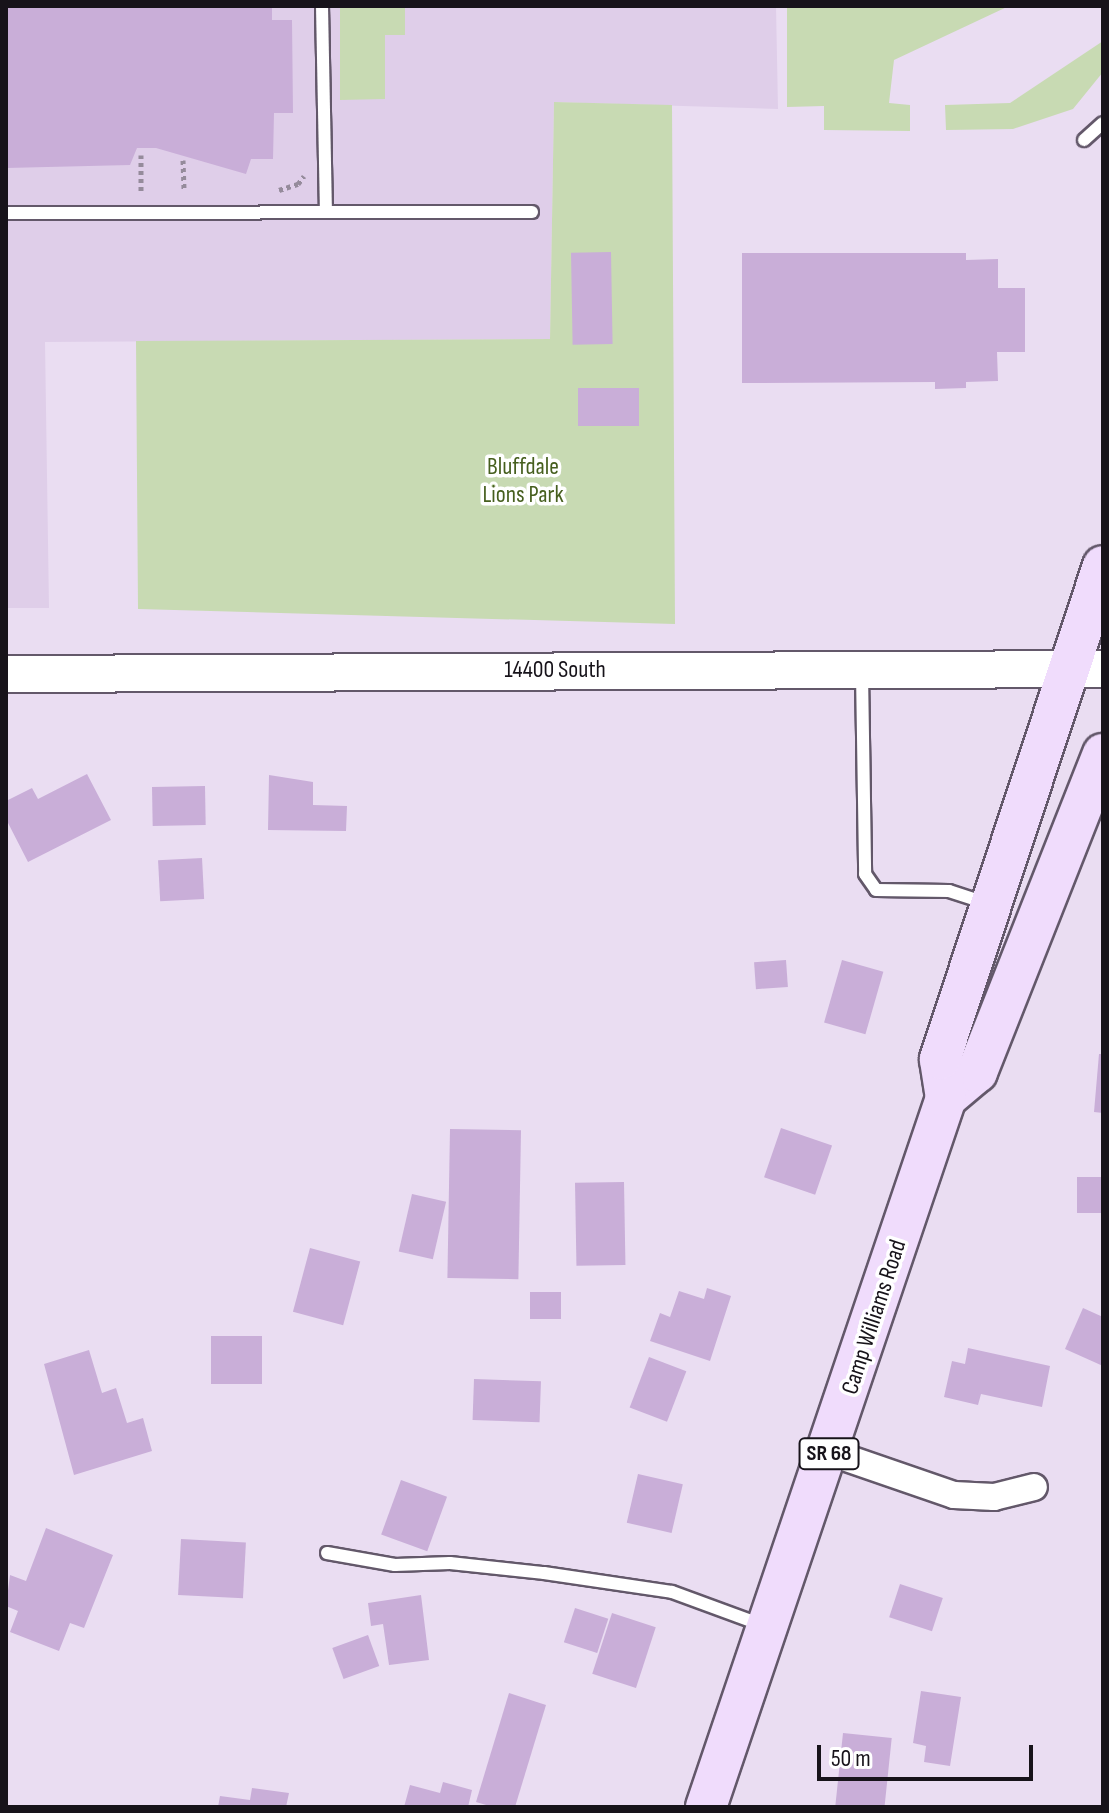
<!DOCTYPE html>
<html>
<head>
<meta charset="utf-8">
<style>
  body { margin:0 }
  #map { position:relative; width:1109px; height:1813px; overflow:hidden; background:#eaddf2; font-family:"Sofia Sans Condensed",sans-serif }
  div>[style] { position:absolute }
  .built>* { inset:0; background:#dfcee9 }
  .green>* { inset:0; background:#c8dab3 }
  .building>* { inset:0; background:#c9aed8; transform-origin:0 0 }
  .path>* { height:5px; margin-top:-2.5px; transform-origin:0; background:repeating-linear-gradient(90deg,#958b9b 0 4px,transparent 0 8px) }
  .roads { filter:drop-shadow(2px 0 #63586a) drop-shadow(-2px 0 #63586a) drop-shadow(0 2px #63586a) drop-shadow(0 -2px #63586a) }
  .lane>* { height:12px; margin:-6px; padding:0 6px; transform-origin:6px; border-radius:6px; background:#fff }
  .street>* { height:26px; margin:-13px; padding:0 13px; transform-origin:13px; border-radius:13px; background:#fff }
  .secondary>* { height:36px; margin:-18px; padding:0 18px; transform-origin:18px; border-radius:18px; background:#fff }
  .primary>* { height:40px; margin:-20px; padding:0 20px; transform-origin:20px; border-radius:20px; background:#f0dcfc }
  span { translate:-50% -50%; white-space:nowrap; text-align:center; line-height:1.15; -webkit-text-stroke:7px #fff; paint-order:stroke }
  .shield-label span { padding:2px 6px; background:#fff; border:2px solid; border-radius:6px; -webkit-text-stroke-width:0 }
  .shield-label { font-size:22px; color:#17131a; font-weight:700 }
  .park-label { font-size:24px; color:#465f1e }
  .street-label { font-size:24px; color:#17131a }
  .frame { position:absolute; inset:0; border:8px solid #17131a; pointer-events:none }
  .scale { position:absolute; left:817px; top:1745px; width:216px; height:36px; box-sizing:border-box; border:4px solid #17131a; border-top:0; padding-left:10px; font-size:24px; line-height:28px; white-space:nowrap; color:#17131a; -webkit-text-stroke:6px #fff; paint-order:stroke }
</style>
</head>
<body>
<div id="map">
  <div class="built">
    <i style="clip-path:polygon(6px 6px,776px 6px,778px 109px,554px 102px,550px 339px,45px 342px,49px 608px,6px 608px)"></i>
  </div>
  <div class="green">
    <i style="clip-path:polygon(340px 6px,405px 6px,405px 35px,385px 35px,385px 99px,340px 100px)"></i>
    <i style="clip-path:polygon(787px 6px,1009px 6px,894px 60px,889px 103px,910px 105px,910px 131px,824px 130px,824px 106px,787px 107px)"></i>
    <i style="clip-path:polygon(1103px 41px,1103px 72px,1073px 109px,1013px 129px,946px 130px,945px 105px,1010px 103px)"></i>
    <i style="clip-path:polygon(554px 102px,672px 105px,675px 624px,138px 609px,136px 341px,550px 339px)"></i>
  </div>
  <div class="building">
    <i style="clip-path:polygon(6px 6px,272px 6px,272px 20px,292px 20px,293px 113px,274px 113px,273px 159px,251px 159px,246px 174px,156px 148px,137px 148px,130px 165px,6px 168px)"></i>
    <i style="left:611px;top:252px;width:92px;height:40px;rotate:89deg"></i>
    <i style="clip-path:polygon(742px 253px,966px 253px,966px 260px,998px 259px,998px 288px,1025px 288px,1025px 352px,997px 352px,998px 381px,966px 382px,966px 388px,935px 389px,935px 382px,742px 383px)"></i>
    <i style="left:639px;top:388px;width:38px;height:61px;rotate:90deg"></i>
    <i style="clip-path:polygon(87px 774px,111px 820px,28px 862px,6px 819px,6px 801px,32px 788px,38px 799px)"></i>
    <i style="clip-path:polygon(269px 775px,313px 782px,313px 805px,347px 806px,346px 831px,268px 830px)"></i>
    <i style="left:205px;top:786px;width:39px;height:53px;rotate:89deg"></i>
    <i style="left:202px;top:858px;width:41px;height:44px;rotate:87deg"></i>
    <i style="left:786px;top:960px;width:27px;height:32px;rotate:86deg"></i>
    <i style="left:842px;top:960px;width:43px;height:65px;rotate:16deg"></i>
    <i style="clip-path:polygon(1099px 1054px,1103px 1054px,1103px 1113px,1094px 1112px)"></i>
    <i style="left:781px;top:1128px;width:54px;height:52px;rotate:19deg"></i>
    <i style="left:450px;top:1129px;width:71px;height:149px;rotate:1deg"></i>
    <i style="left:1103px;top:1177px;width:36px;height:26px;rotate:90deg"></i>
    <i style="left:624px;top:1182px;width:83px;height:49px;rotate:89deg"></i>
    <i style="left:412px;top:1194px;width:35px;height:59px;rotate:13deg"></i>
    <i style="left:310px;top:1248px;width:52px;height:66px;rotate:15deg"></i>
    <i style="clip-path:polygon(707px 1288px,731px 1296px,710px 1361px,650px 1341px,660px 1313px,670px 1317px,679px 1291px,704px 1299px)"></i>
    <i style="left:530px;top:1292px;width:31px;height:27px"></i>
    <i style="clip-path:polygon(1083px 1308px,1103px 1317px,1103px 1366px,1065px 1349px)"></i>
    <i style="left:211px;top:1336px;width:51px;height:48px"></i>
    <i style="clip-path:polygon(968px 1348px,1050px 1366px,1042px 1407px,981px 1394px,978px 1405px,944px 1397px,952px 1361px,965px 1364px)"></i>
    <i style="clip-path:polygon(89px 1350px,102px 1393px,116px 1388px,127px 1423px,143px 1418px,152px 1451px,74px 1475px,44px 1364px)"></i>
    <i style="left:649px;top:1357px;width:40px;height:54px;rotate:21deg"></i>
    <i style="left:474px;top:1379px;width:67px;height:41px;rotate:2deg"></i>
    <i style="left:638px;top:1474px;width:46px;height:50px;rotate:13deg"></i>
    <i style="left:401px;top:1480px;width:49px;height:58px;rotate:20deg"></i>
    <i style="clip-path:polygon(46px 1528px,113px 1555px,84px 1628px,70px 1623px,59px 1651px,10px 1632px,18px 1611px,6px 1606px,10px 1575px,26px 1581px)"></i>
    <i style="left:181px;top:1539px;width:65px;height:56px;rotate:3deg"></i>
    <i style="left:900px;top:1584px;width:45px;height:35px;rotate:18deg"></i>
    <i style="clip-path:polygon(421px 1595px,429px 1660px,389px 1665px,383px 1624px,371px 1626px,368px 1603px)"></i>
    <i style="left:575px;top:1608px;width:35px;height:36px;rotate:18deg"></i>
    <i style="left:612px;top:1613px;width:46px;height:64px;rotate:18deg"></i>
    <i style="left:368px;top:1635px;width:33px;height:38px;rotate:70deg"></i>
    <i style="clip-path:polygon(921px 1691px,961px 1697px,950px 1766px,924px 1762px,926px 1746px,913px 1743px)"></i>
    <i style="clip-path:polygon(509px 1693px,546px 1705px,515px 1807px,493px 1807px,476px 1802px)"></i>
    <i style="left:843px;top:1733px;width:49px;height:74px;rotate:6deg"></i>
    <i style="clip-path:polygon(443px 1782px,472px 1790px,468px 1807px,404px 1807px,410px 1785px,440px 1793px)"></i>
    <i style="clip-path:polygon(252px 1788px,289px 1793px,286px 1807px,218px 1807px,220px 1796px,250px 1800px)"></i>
  </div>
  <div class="path">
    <i style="left:141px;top:155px;width:36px;rotate:90deg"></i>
    <i style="left:183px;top:160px;width:30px;rotate:88deg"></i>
    <i style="left:279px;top:190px;width:20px;rotate:-18deg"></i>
    <i style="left:298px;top:184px;width:10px;rotate:-53deg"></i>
  </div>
  <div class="roads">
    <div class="lane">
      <i style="left:322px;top:6px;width:206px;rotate:88.9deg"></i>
      <i style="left:1084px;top:140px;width:25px;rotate:-42deg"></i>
      <i style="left:6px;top:213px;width:526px;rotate:-0.11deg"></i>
      <i style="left:862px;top:673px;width:201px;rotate:89.1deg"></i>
      <i style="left:865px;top:874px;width:19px;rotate:55deg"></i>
      <i style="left:876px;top:890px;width:73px;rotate:0.8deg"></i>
      <i style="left:949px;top:891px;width:40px;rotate:18deg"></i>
      <i style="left:327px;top:1553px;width:69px;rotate:10deg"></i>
      <i style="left:395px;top:1565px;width:55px;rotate:-2.1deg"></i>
      <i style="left:450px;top:1563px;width:95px;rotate:6.1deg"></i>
      <i style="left:544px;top:1573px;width:129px;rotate:8.4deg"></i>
      <i style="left:672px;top:1592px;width:96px;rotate:20.1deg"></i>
    </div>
    <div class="street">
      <i style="left:829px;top:1452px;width:132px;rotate:19deg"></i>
      <i style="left:954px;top:1495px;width:40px;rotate:2.9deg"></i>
      <i style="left:994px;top:1497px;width:41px;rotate:-14deg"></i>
    </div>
    <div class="secondary">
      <i style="left:6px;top:674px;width:1097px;rotate:-0.26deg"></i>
    </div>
    <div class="primary">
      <i style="left:946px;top:1098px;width:40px;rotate:-40deg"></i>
      <i style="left:977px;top:1072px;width:342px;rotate:-68.4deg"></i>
      <i style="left:706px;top:1807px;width:749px;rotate:-71.3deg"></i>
      <i style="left:946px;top:1098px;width:39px;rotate:-99deg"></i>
      <i style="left:940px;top:1059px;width:519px;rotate:-71.7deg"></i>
    </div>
  </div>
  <div class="shield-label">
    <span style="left:829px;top:1454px">SR 68</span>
  </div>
  <div class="park-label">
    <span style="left:523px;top:481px">Bluffdale<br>Lions Park</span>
  </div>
  <div class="street-label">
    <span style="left:555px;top:670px">14400 South</span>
    <span style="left:874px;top:1317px;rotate:-72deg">Camp Williams Road</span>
  </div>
  <div class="frame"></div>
  <div class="scale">50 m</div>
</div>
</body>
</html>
